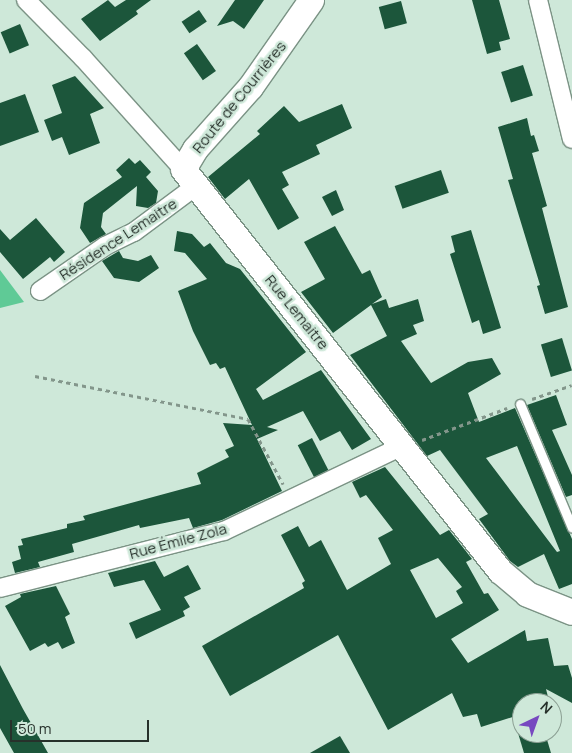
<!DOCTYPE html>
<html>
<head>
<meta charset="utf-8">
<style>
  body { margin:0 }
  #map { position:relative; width:572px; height:753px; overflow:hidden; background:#cee8d9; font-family:Manrope,sans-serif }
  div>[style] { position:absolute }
  .forest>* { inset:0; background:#5fca96 }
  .building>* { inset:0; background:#1c563b; transform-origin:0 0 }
  .path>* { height:3px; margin-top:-1.5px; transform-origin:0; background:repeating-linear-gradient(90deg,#83968b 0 4px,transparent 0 8px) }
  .roads { filter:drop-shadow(1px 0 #7b9385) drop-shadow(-1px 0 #7b9385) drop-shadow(0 1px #7b9385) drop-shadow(0 -1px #7b9385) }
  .lane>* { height:9px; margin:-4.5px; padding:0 4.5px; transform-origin:4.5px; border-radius:4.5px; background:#fff }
  .street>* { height:18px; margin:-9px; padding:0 9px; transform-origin:9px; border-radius:9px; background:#fff }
  .secondary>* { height:25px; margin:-12.5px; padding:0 12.5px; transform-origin:12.5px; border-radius:12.5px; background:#fff }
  span { translate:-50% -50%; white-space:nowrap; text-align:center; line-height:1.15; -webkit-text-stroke:5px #cee8d9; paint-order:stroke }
  .street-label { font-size:15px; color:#27312b }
  .north { position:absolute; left:512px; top:693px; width:50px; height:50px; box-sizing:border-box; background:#cee8d9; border:1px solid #8b9f93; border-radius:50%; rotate:42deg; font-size:14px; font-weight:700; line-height:20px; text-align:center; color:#27312b }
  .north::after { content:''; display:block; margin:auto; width:18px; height:22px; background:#7748c0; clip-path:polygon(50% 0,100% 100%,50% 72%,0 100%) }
  .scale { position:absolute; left:10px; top:720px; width:139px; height:22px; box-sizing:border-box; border:2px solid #27312b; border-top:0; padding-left:6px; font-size:15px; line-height:18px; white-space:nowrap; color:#27312b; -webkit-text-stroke:4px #cee8d9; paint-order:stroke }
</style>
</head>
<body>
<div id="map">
  <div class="forest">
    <i style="clip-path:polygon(0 270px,24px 302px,0 308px)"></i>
  </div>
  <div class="building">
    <i style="clip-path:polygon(108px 0,115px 7px,126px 0,151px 0,136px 11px,138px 14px,100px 41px,81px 19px)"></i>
    <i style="clip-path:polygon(235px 0,264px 0,244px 29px,233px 21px,217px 26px)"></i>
    <i style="clip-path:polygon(472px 0,499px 0,510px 39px,499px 42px,501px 50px,487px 54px)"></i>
    <i style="left:401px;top:1px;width:23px;height:23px;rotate:75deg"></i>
    <i style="left:199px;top:10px;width:14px;height:21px;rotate:56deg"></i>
    <i style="left:20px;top:24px;width:23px;height:21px;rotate:67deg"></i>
    <i style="left:197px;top:44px;width:33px;height:16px;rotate:55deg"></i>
    <i style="left:523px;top:65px;width:32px;height:23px;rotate:72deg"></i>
    <i style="clip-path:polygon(75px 76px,104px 108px,90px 114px,100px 143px,69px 155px,62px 137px,52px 141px,44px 120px,62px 113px,52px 85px)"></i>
    <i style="clip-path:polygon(25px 94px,39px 132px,0 146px,0 103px)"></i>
    <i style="clip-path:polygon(342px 104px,352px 128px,316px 145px,320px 154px,282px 172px,289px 185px,282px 189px,299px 218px,278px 230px,249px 179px,225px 199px,208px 177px,260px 134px,257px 131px,284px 106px,299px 122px)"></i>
    <i style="clip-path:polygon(527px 118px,531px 136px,534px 135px,539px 151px,532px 153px,547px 206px,542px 208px,568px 307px,545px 314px,537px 286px,540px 285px,508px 180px,513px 179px,498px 127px)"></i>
    <i style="clip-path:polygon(129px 158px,135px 164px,140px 160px,151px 172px,146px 177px,158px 191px,156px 203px,148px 208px,136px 206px,137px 186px,103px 213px,101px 227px,106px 234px,90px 243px,80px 228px,84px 203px,122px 177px,116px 170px)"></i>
    <i style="left:441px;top:170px;width:24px;height:49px;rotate:71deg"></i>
    <i style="clip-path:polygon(336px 190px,344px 210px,332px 216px,322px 197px)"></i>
    <i style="clip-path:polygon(36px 218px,65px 252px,54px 262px,50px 257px,23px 279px,0 252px,0 229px,10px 240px)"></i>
    <i style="clip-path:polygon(evenodd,335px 226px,362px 274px,370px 270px,382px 297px,372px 304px,386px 299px,389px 308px,418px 299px,424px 321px,413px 325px,417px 334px,401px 341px,431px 383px,468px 362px,492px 358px,501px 374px,468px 393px,479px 422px,515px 408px,572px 539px,572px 584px,559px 589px,544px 554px,518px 567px,510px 561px,479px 519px,488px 514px,440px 450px,427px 456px,350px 355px,387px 336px,371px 305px,333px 333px,301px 292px,325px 279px,304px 242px,335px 226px,517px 446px,560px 551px,557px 552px,486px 458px,517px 446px)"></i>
    <i style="clip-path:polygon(471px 230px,501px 328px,483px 334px,479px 320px,472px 323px,450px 254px,455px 252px,451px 236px)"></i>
    <i style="clip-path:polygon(177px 231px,192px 234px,204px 247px,210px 243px,226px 263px,240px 269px,306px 352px,256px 389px,263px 400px,321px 370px,371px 439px,352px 450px,340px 431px,320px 441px,303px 411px,267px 427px,278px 430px,257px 439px,282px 491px,222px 520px,193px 528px,189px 518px,140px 528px,139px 525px,72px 544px,74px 552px,38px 562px,40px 567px,15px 573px,12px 562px,21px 559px,18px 546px,23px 545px,21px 539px,67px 528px,67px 524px,85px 520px,83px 516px,201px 484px,197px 473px,229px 457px,225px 450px,234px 446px,223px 423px,252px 425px,225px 367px,220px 369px,216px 363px,210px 365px,193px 331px,178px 291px,207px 279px,185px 253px,174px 251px)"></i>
    <i style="clip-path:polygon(119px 251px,123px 258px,138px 261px,151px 255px,159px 268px,139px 282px,114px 278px,102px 261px)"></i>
    <i style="left:562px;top:338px;width:34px;height:22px;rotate:73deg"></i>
    <i style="clip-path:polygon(556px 395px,567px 425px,552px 430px,572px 475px,572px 495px,566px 497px,527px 405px)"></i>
    <i style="left:312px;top:438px;width:36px;height:16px;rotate:63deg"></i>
    <i style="clip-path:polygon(evenodd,385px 467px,440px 535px,449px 530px,465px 550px,472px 559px,466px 562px,484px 594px,488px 593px,499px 610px,451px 639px,468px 663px,525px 630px,527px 641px,548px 638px,554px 666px,568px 665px,572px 678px,572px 703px,546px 689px,548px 697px,522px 703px,522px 714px,481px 727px,477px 714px,463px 717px,452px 693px,388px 730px,338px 635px,230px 696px,202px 646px,304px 588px,302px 583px,305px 581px,281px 535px,298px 526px,309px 547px,321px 540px,347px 590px,391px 564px,378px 538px,393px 530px,366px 495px,360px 498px,352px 482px,385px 467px,438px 558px,462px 587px,456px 591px,463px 603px,436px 618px,410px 570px,438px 558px)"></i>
    <i style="clip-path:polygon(155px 561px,164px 577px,188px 565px,201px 589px,184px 597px,190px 607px,183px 611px,185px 616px,136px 639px,129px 623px,161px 610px,144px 580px,114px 587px,108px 573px)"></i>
    <i style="clip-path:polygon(56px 586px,70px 614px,65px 617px,75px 643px,62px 649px,58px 642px,48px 647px,45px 643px,30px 651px,5px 606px,21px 597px,20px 594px)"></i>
    <i style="clip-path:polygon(0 665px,23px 709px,48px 753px,14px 753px,0 728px)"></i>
    <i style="clip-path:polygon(518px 733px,545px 733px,551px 753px,524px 753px)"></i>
    <i style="clip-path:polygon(340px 736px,350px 753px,310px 753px)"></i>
  </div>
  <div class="path">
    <i style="left:35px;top:376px;width:217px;rotate:11.4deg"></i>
    <i style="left:248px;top:419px;width:74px;rotate:61.7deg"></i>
    <i style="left:532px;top:399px;width:42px;rotate:-19.3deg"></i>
    <i style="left:422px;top:440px;width:91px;rotate:-20.6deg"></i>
  </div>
  <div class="roads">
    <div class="lane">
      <i style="left:520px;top:404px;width:134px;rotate:67.2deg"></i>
    </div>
    <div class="street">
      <i style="left:26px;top:0;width:81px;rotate:45.5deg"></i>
      <i style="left:83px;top:58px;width:149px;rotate:48deg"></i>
      <i style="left:538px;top:0;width:143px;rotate:76.3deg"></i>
      <i style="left:40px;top:291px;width:79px;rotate:-34.7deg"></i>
      <i style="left:105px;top:246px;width:32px;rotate:-26deg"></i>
      <i style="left:134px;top:232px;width:77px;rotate:-36.6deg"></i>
      <i style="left:0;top:588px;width:231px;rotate:-14.3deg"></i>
      <i style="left:224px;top:531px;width:197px;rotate:-25.5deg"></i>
    </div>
    <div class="secondary">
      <i style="left:311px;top:0;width:106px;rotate:125deg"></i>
      <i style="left:250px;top:87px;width:83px;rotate:131.6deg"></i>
      <i style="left:195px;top:149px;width:23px;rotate:121deg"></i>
      <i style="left:183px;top:169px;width:512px;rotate:51.74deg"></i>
      <i style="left:500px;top:571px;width:35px;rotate:40deg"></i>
      <i style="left:527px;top:594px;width:48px;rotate:21.8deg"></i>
    </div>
  </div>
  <div class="street-label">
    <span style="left:239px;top:97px;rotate:-51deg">Route de Courrières</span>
    <span style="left:118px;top:239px;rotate:-33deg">Résidence Lemaitre</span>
    <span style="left:297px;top:312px;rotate:51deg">Rue Lemaitre</span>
    <span style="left:178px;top:541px;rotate:-15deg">Rue Émile Zola</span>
  </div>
  <div class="north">N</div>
  <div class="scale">50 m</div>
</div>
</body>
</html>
